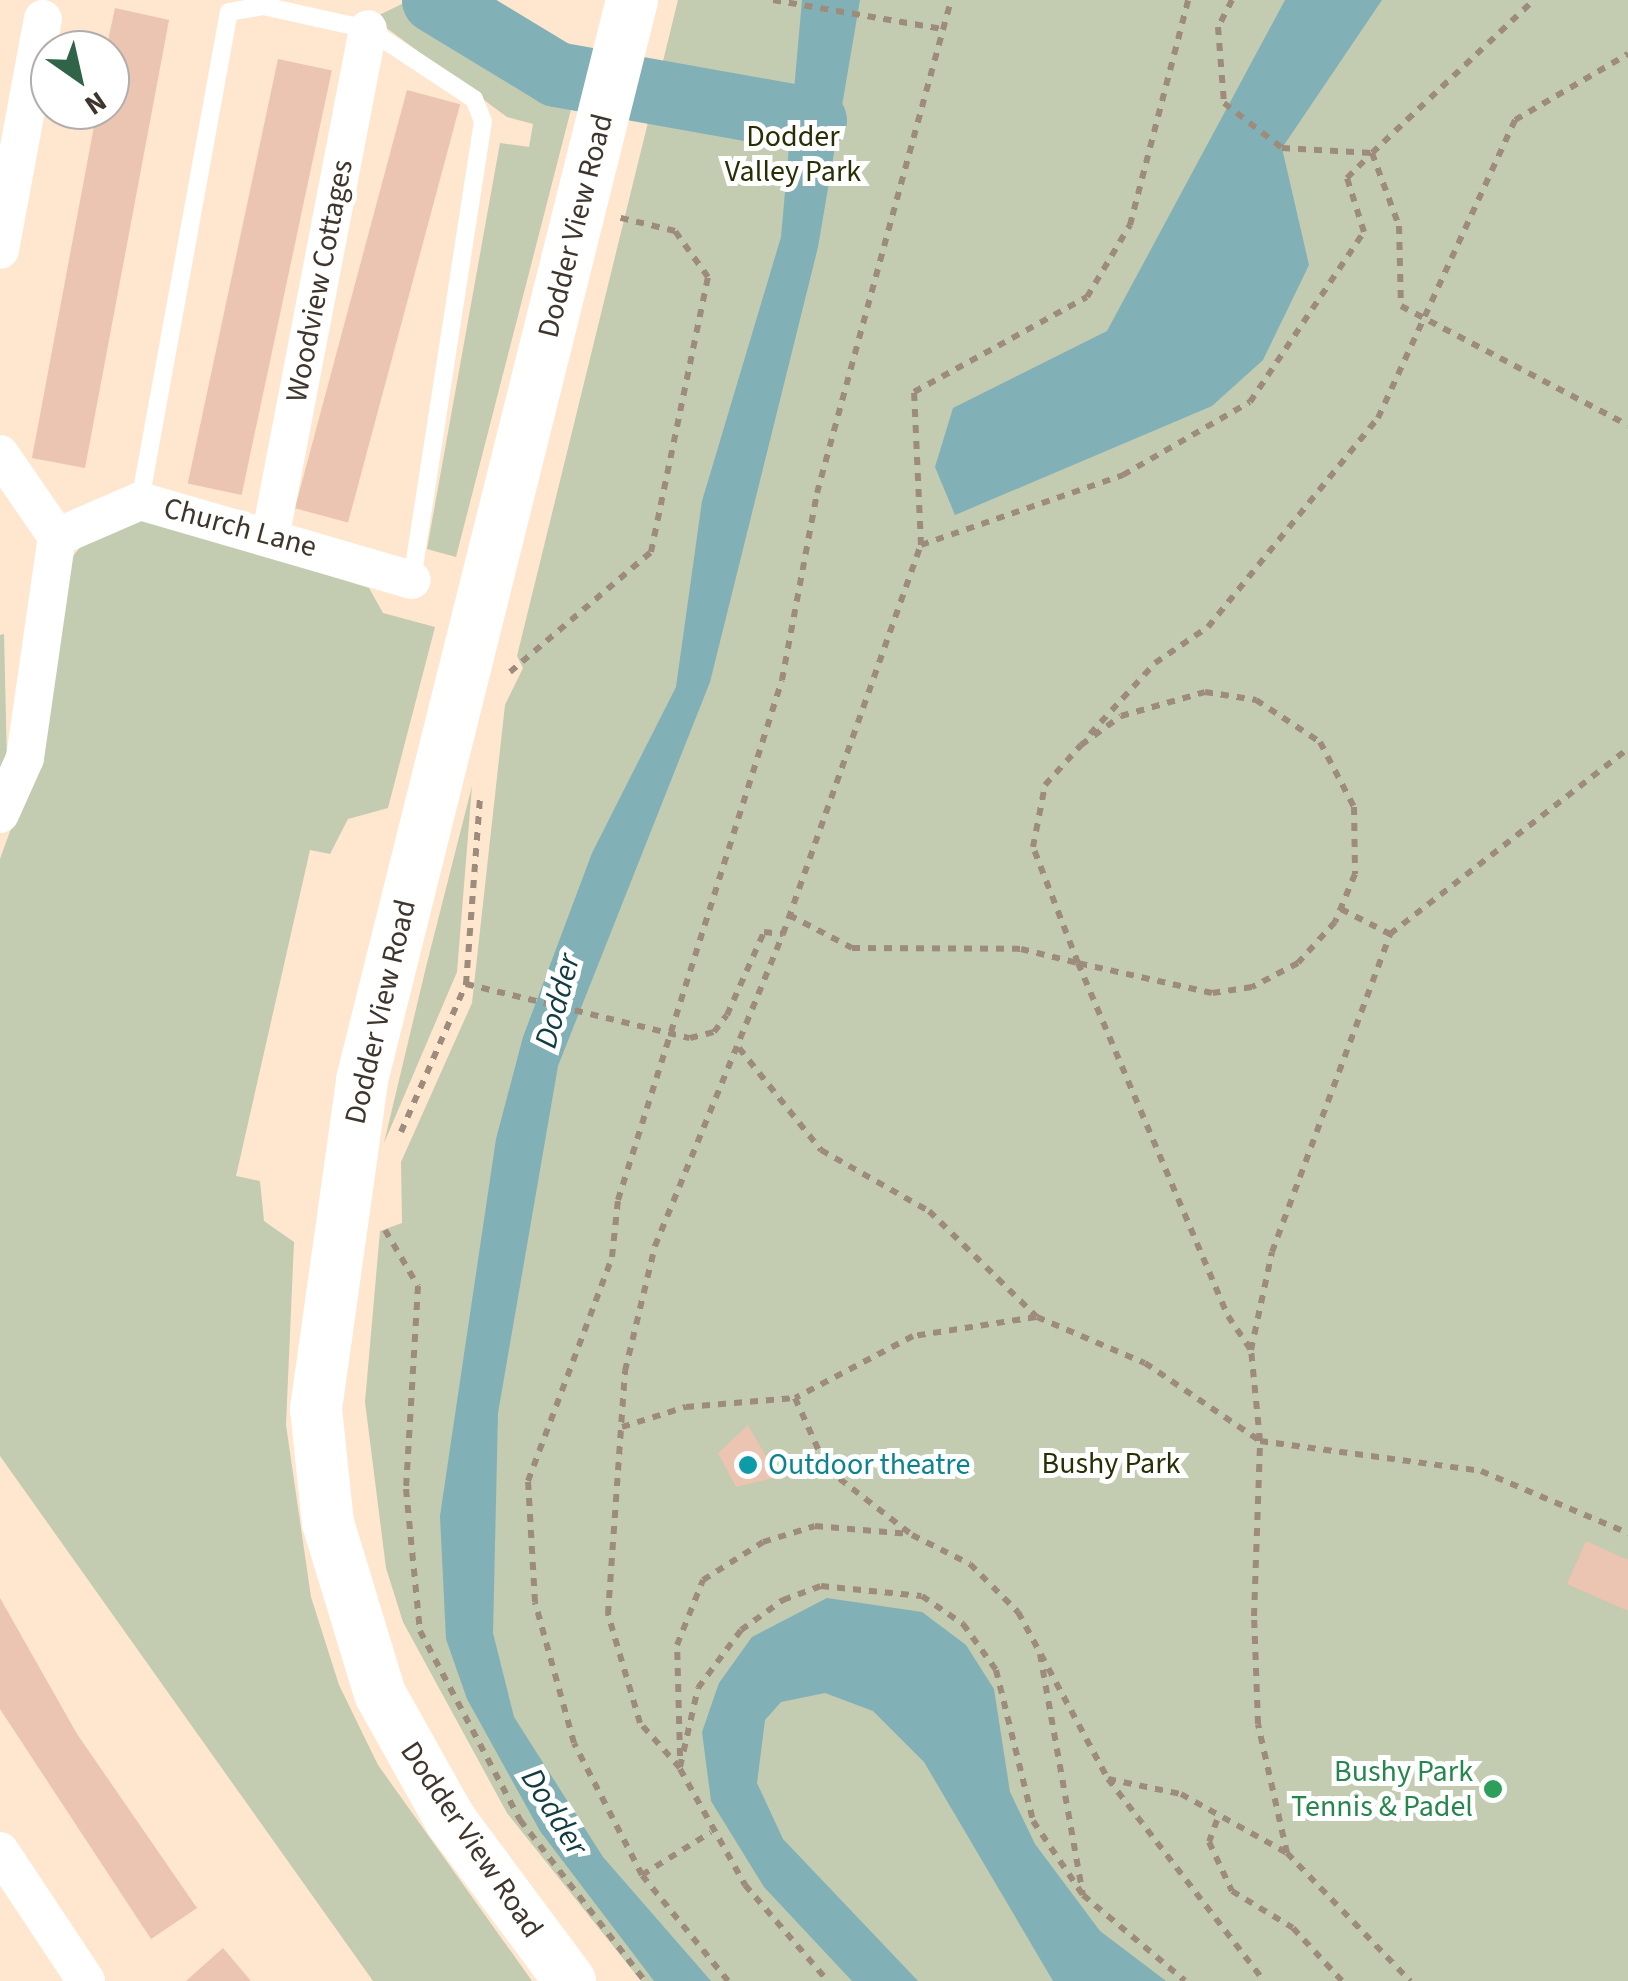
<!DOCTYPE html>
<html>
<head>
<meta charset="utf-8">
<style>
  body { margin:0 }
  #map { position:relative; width:1628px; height:1981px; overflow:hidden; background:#ffe6cf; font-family:"Source Sans 3",sans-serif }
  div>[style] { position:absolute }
  .green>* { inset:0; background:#c3cbb0 }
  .water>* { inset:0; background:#81b0b7 }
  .river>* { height:65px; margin:-32.5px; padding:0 32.5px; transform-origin:32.5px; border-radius:32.5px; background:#81b0b7 }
  .building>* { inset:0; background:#ebc4b2; transform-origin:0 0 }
  .path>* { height:6px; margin-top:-3px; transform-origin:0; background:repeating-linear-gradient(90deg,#9d8c7c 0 8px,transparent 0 16px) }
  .lane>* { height:18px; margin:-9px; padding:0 9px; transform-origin:9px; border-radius:9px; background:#fff }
  .street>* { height:38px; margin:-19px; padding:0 19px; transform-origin:19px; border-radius:19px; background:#fff }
  .secondary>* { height:52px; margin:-26px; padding:0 26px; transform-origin:26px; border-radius:26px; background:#fff }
  .dots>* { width:28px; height:28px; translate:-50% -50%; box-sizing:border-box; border:5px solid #fff; border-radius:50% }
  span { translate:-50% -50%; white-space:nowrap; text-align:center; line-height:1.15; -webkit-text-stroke:10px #fff; paint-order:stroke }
  .park-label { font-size:30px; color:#272f04 }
  .street-label { font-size:30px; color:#3e352c }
  .culture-label { font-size:30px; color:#0d838f }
  .left { translate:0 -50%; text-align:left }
  .leisure-label { font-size:30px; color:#27864d }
  .right { translate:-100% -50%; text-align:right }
  .water-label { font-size:32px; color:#103c42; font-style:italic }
  .north { position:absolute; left:30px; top:30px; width:100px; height:100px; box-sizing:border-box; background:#fff; border:2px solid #b2aeab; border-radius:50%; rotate:146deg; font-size:28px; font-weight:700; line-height:40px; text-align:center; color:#3e352c }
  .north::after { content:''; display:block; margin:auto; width:35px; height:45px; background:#306448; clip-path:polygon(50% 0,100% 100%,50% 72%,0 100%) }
</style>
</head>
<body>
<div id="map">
  <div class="green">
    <i style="clip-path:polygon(410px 0,520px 70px,576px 90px,456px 557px,427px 549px,500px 143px,529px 147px,533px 124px,507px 117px,373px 18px)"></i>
    <i style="clip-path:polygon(678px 0,1628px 0,1628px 1981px,641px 1981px,507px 1813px,403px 1622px,386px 1568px,365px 1402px,380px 1231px,402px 1223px,401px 1162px,472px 1003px,505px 705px,523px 668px,517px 656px)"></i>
    <i style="clip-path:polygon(141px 516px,369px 588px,383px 613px,435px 627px,388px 808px,348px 819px,330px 854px,310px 850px,236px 1176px,260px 1181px,264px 1221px,294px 1242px,286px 1425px,311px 1597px,339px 1685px,378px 1765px,532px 1981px,373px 1981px,0 1456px,0 859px,30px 776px,59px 574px,81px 546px)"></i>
    <i style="clip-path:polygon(4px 634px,7px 764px,0 785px,0 635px)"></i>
    <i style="clip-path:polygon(472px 786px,457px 972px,384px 1143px,426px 967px)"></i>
  </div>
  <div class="water">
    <i style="clip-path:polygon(802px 0,860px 0,818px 247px,710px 682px,558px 1066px,498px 1413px,493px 1633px,514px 1717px,603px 1857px,711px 1981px,654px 1981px,540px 1831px,467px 1699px,446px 1639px,440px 1516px,496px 1139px,523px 1037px,592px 853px,676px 687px,702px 501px,781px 237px)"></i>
    <i style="clip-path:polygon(1285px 0,1382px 0,1282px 148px,1309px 265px,1263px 360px,1212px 406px,955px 515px,935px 467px,953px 408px,1107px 331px)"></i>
    <i style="clip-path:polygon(827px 1598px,922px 1612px,966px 1645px,994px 1689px,1010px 1792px,1035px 1844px,1100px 1931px,1166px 1981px,1053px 1981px,924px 1762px,873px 1711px,825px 1693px,781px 1702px,765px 1720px,757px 1783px,783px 1839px,918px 1981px,852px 1981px,764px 1887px,711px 1801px,702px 1732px,719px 1683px,752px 1637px)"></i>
  </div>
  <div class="river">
    <i style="left:434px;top:0;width:143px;rotate:31.2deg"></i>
    <i style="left:556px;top:74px;width:262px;rotate:10.1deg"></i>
  </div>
  <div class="building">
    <i style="clip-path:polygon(115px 8px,169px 20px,85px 468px,32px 458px,97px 110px,110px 110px,106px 50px)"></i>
    <i style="left:278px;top:59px;width:55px;height:434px;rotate:12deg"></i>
    <i style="left:407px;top:90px;width:55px;height:433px;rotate:15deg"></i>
    <i style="clip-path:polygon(748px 1425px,778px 1477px,736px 1487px,718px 1453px)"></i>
    <i style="clip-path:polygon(1586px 1541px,1628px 1560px,1628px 1611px,1567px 1584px)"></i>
    <i style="clip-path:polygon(0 1598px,77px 1734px,197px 1908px,151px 1939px,0 1709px)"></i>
    <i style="clip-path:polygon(223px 1948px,251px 1981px,186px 1981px)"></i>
  </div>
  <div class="path">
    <i style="left:773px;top:0;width:172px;rotate:9.7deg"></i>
    <i style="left:1232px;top:0;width:30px;rotate:117deg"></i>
    <i style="left:1218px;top:27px;width:76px;rotate:85.5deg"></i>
    <i style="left:1224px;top:103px;width:73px;rotate:37.8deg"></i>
    <i style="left:1282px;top:148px;width:90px;rotate:3.2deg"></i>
    <i style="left:1372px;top:153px;width:223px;rotate:-43.4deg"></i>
    <i style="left:921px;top:545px;width:214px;rotate:-19.1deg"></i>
    <i style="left:1123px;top:475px;width:146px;rotate:-29.9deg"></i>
    <i style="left:1250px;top:402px;width:205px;rotate:-56.2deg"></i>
    <i style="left:1364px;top:232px;width:57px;rotate:-107.5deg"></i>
    <i style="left:1347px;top:178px;width:35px;rotate:-45deg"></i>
    <i style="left:1372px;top:153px;width:78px;rotate:69.7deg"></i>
    <i style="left:1399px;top:226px;width:80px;rotate:88.6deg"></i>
    <i style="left:1401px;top:306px;width:256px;rotate:27.7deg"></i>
    <i style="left:510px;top:672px;width:185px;rotate:-40.4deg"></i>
    <i style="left:651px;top:552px;width:281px;rotate:-78.3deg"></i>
    <i style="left:708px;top:277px;width:57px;rotate:-125.7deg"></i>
    <i style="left:675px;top:231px;width:56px;rotate:-166.5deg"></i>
    <i style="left:1205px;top:692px;width:52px;rotate:8.9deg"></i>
    <i style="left:1256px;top:700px;width:77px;rotate:33.3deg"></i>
    <i style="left:1320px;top:742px;width:73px;rotate:62.4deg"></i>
    <i style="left:1354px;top:807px;width:67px;rotate:89.1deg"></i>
    <i style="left:1355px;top:874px;width:52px;rotate:112.6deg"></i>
    <i style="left:1335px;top:922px;width:55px;rotate:132.1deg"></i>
    <i style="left:1298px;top:963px;width:52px;rotate:152.4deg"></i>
    <i style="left:1252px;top:987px;width:40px;rotate:171.5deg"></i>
    <i style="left:1212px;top:993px;width:137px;rotate:-167.4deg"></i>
    <i style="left:1078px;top:963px;width:124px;rotate:-111.2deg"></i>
    <i style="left:1033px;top:847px;width:63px;rotate:-79deg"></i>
    <i style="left:1045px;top:785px;width:54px;rotate:-48deg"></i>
    <i style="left:1081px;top:745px;width:49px;rotate:-35.9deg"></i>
    <i style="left:1121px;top:716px;width:87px;rotate:-15.9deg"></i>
    <i style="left:1090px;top:734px;width:96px;rotate:-47.5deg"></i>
    <i style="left:1155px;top:663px;width:64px;rotate:-34.2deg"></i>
    <i style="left:1208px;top:627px;width:269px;rotate:-50.9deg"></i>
    <i style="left:1378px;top:418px;width:328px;rotate:-65.3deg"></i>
    <i style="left:1515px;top:120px;width:131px;rotate:-30.3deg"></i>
    <i style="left:1341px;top:909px;width:55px;rotate:27deg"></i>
    <i style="left:789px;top:915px;width:71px;rotate:27.6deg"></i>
    <i style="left:852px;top:948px;width:169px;rotate:0.3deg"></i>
    <i style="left:1021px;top:949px;width:59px;rotate:13.8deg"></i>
    <i style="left:1078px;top:963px;width:384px;rotate:67deg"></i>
    <i style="left:1228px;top:1316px;width:41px;rotate:55.9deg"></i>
    <i style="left:466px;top:984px;width:230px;rotate:13.6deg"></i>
    <i style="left:690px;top:1038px;width:25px;rotate:-14deg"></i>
    <i style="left:714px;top:1032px;width:21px;rotate:-53deg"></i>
    <i style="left:727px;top:1015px;width:91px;rotate:-66deg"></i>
    <i style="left:764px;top:932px;width:19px;rotate:6deg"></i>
    <i style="left:739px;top:1048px;width:131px;rotate:51.2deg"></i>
    <i style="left:821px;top:1150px;width:124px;rotate:29.5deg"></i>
    <i style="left:929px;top:1211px;width:151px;rotate:44.5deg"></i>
    <i style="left:1037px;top:1317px;width:117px;rotate:23.1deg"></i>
    <i style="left:1145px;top:1363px;width:139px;rotate:34.1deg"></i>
    <i style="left:1260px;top:1441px;width:223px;rotate:7.7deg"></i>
    <i style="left:1481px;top:1471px;width:160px;rotate:22.9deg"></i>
    <i style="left:401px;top:1132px;width:162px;rotate:-66.3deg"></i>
    <i style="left:466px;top:984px;width:186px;rotate:-85.7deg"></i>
    <i style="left:385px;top:1230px;width:65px;rotate:59.5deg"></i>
    <i style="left:418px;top:1286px;width:203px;rotate:93.4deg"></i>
    <i style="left:406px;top:1489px;width:143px;rotate:84.4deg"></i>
    <i style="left:420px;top:1631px;width:214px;rotate:62.1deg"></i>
    <i style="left:520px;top:1820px;width:204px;rotate:52.2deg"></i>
    <i style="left:1036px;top:1317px;width:124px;rotate:171.2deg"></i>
    <i style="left:913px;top:1336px;width:133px;rotate:152.3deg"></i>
    <i style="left:795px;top:1398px;width:78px;rotate:65.7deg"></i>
    <i style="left:827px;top:1469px;width:108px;rotate:37.8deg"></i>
    <i style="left:912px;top:1535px;width:65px;rotate:26.6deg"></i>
    <i style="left:970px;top:1564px;width:68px;rotate:45deg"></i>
    <i style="left:1018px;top:1612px;width:190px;rotate:61.7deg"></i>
    <i style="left:1108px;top:1779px;width:255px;rotate:52.3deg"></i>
    <i style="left:622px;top:1427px;width:67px;rotate:-17.4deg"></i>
    <i style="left:686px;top:1407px;width:109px;rotate:-4.7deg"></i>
    <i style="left:1040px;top:1654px;width:245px;rotate:79.9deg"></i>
    <i style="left:1083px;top:1895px;width:133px;rotate:40.1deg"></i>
    <i style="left:680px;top:1756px;width:111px;rotate:-91.5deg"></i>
    <i style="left:677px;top:1645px;width:70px;rotate:-68.2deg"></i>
    <i style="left:703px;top:1580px;width:71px;rotate:-32.3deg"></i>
    <i style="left:763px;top:1542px;width:54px;rotate:-17.1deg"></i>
    <i style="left:815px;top:1526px;width:95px;rotate:4.8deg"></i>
    <i style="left:680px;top:1767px;width:81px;rotate:-77.2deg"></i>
    <i style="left:698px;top:1688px;width:72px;rotate:-53.4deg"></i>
    <i style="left:741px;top:1630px;width:52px;rotate:-35.5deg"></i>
    <i style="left:783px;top:1600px;width:40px;rotate:-20.2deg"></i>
    <i style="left:821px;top:1586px;width:101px;rotate:5.7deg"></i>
    <i style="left:922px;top:1596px;width:50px;rotate:34.3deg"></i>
    <i style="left:963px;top:1624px;width:57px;rotate:54.3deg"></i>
    <i style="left:996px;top:1670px;width:155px;rotate:76.2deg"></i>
    <i style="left:1033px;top:1821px;width:89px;rotate:56deg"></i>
    <i style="left:680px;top:1768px;width:60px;rotate:-131.6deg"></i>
    <i style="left:640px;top:1723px;width:114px;rotate:-106.4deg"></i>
    <i style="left:608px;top:1614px;width:244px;rotate:-86deg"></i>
    <i style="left:625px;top:1371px;width:129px;rotate:-76.5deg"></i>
    <i style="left:655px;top:1246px;width:337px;rotate:-67.7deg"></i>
    <i style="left:783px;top:934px;width:413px;rotate:-70.5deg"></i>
    <i style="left:921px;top:545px;width:153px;rotate:-92.6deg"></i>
    <i style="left:914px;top:392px;width:197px;rotate:-28.8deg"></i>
    <i style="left:1087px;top:297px;width:84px;rotate:-59.2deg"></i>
    <i style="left:1130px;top:225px;width:232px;rotate:-75.5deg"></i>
    <i style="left:680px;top:1769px;width:133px;rotate:60.7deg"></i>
    <i style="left:745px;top:1885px;width:127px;rotate:49.2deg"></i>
    <i style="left:1108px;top:1779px;width:75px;rotate:11.6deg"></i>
    <i style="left:1181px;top:1794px;width:121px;rotate:29.1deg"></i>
    <i style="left:1287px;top:1853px;width:178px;rotate:46.1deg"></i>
    <i style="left:1217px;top:1820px;width:23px;rotate:110deg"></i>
    <i style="left:1209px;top:1842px;width:54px;rotate:64.9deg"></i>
    <i style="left:1232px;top:1891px;width:71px;rotate:31.2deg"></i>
    <i style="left:1293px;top:1928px;width:72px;rotate:47.2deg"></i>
    <i style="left:1287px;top:1853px;width:132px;rotate:-102.7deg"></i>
    <i style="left:1258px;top:1724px;width:108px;rotate:-92.1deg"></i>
    <i style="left:1254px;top:1616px;width:175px;rotate:-88deg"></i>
    <i style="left:1260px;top:1441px;width:91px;rotate:-95.6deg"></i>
    <i style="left:1251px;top:1350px;width:100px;rotate:-77.9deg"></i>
    <i style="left:1272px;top:1252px;width:339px;rotate:-69.6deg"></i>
    <i style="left:1390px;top:934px;width:301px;rotate:-37.9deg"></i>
    <i style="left:642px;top:1875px;width:81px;rotate:-31.9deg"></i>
    <i style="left:728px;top:1981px;width:136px;rotate:-129.1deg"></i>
    <i style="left:642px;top:1875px;width:148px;rotate:-117.3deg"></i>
    <i style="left:574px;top:1743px;width:146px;rotate:-105.5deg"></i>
    <i style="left:535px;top:1602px;width:121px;rotate:-93.3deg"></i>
    <i style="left:528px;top:1481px;width:239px;rotate:-69.4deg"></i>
    <i style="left:612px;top:1257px;width:57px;rotate:-84deg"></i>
    <i style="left:618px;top:1200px;width:545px;rotate:-72.5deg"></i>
    <i style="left:782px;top:680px;width:190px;rotate:-79.4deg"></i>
    <i style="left:817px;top:493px;width:511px;rotate:-74.79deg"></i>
  </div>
  <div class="lane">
    <i style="left:140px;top:501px;width:497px;rotate:-79.7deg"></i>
    <i style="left:229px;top:12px;width:35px;rotate:-10deg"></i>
    <i style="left:263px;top:6px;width:107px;rotate:12.4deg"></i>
    <i style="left:368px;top:29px;width:127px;rotate:33.4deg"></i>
    <i style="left:474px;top:99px;width:24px;rotate:68deg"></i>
    <i style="left:483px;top:121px;width:464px;rotate:98.8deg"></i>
  </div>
  <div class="street">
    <i style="left:0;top:250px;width:235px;rotate:-79.5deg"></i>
    <i style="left:0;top:454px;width:101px;rotate:55.5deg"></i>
    <i style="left:271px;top:533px;width:513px;rotate:-79.11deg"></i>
    <i style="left:0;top:814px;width:61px;rotate:-65.9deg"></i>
    <i style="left:25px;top:758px;width:223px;rotate:-81.8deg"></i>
    <i style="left:57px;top:537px;width:90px;rotate:-23.4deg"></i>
    <i style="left:140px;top:501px;width:283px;rotate:16.2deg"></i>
    <i style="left:0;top:1851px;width:156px;rotate:56.5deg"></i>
  </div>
  <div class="secondary">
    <i style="left:570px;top:1981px;width:199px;rotate:-126.6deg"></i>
    <i style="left:451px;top:1821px;width:145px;rotate:-119.2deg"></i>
    <i style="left:380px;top:1694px;width:179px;rotate:-106.9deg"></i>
    <i style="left:328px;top:1523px;width:115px;rotate:-96deg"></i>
    <i style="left:316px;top:1409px;width:332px;rotate:-82deg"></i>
    <i style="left:362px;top:1080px;width:1113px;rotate:-75.96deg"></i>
  </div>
  <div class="dots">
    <i style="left:748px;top:1465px;background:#0f9aa8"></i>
    <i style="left:1493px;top:1789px;background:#2e9e5b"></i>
  </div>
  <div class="park-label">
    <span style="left:793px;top:154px">Dodder<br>Valley Park</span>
    <span style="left:1111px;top:1464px">Bushy Park</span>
  </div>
  <div class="street-label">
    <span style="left:576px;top:226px;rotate:-76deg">Dodder View Road</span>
    <span style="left:320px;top:281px;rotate:-79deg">Woodview Cottages</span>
    <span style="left:240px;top:528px;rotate:15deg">Church Lane</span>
    <span style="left:381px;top:1012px;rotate:-77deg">Dodder View Road</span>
    <span style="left:471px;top:1840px;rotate:56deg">Dodder View Road</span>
  </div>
  <div class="culture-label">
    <span class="left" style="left:768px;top:1465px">Outdoor theatre</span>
  </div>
  <div class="leisure-label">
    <span class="right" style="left:1473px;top:1789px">Bushy Park<br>Tennis &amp; Padel</span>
  </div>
  <div class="water-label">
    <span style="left:558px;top:1001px;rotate:-75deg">Dodder</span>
    <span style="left:554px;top:1812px;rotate:58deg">Dodder</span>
  </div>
  <div class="north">N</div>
</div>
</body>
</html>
